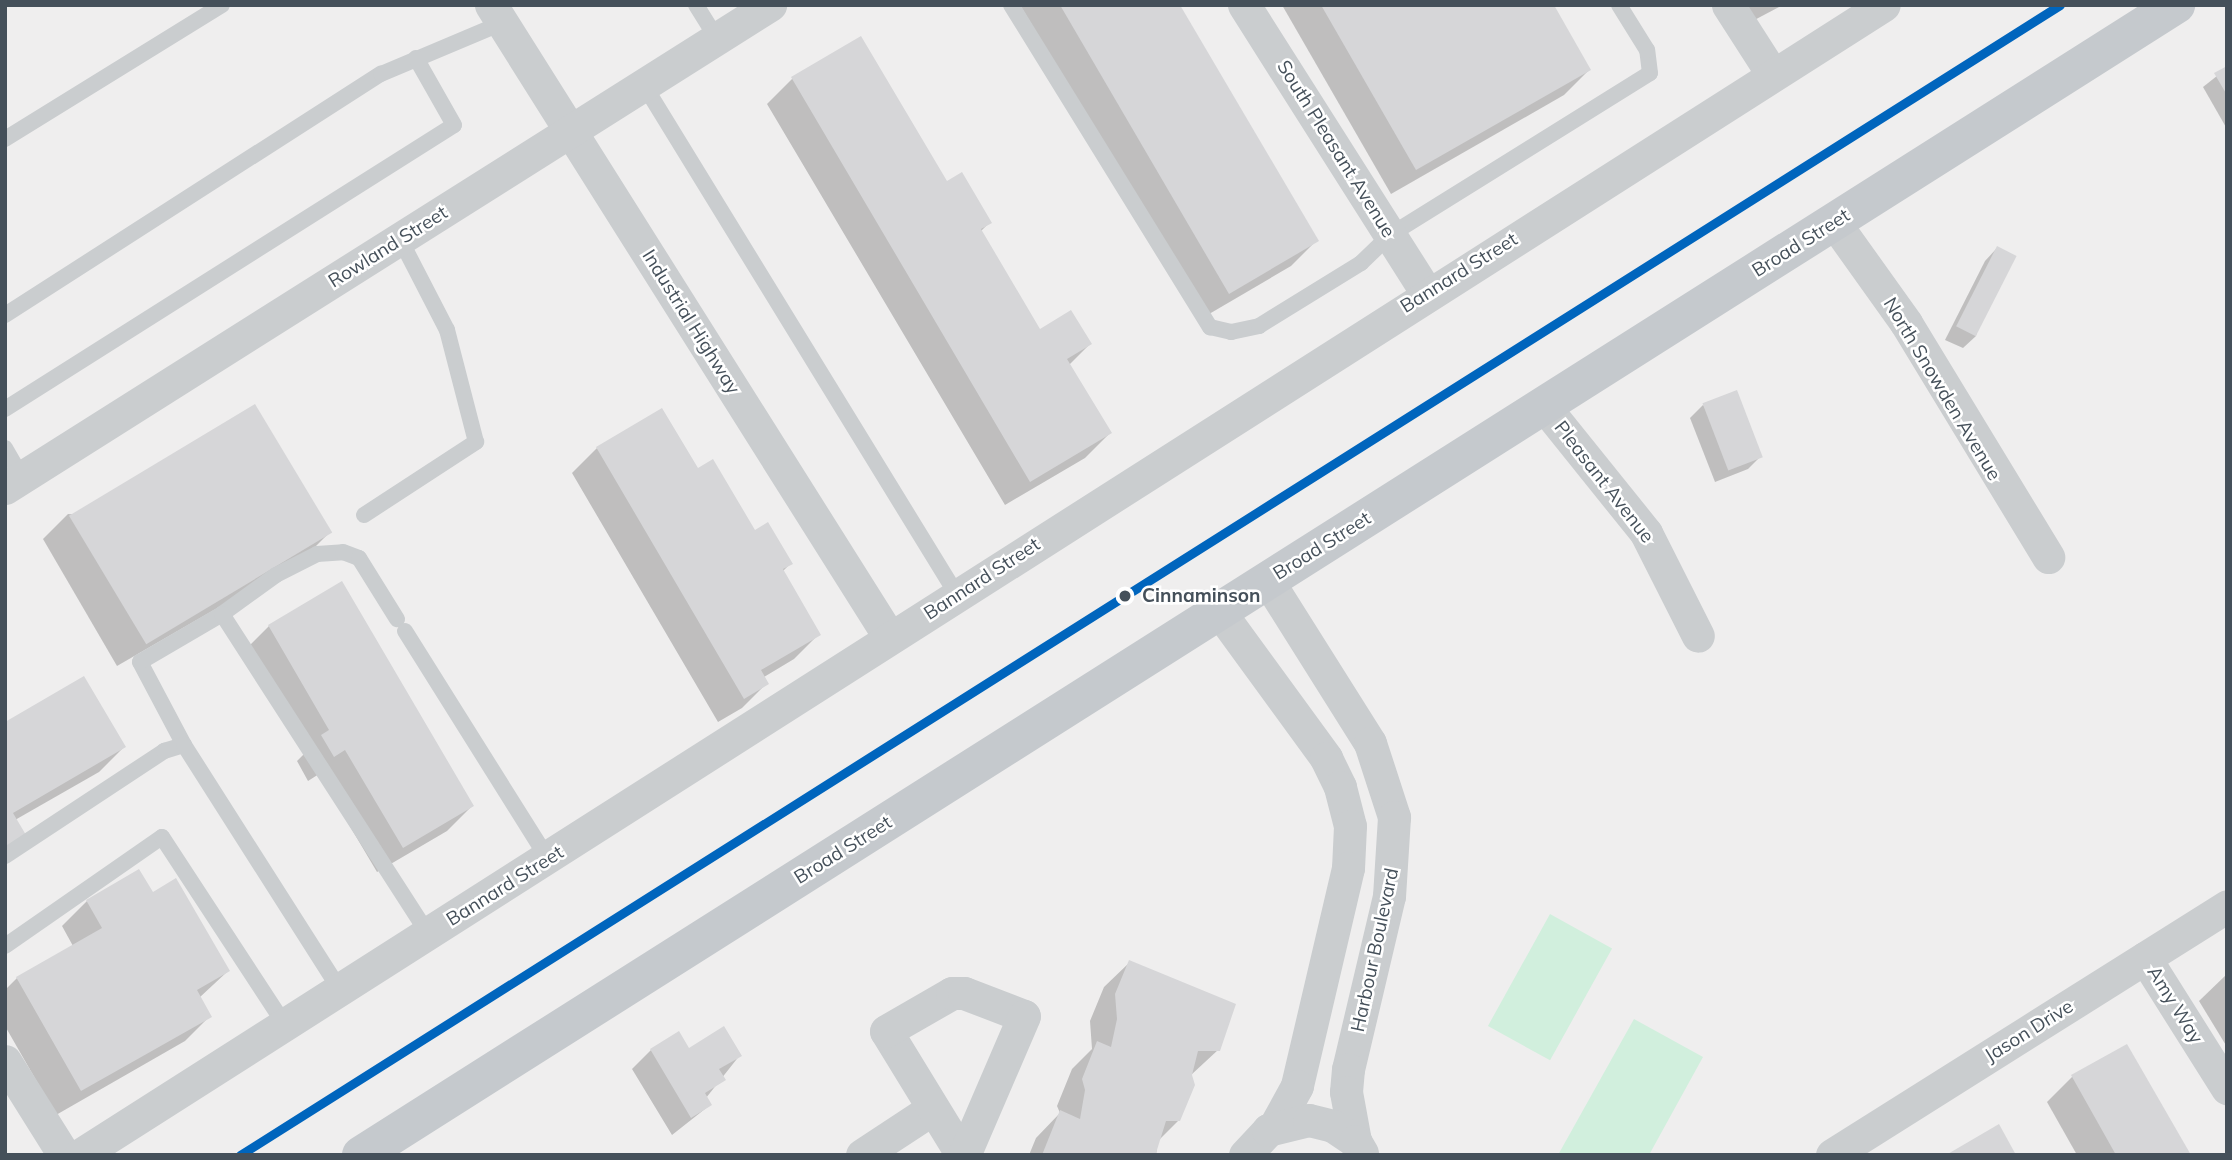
<!DOCTYPE html>
<html>
<head>
<meta charset="utf-8">
<style>
  body { margin:0 }
  #map { position:relative; width:2232px; height:1160px; overflow:hidden; background:#efeeee; font-family:Mulish,sans-serif }
  div>[style] { position:absolute }
  .green>* { inset:0; background:#d1efdd; transform-origin:0 0 }
  .shadow>* { inset:0; background:#0003 }
  .building>* { inset:0; background:#d6d6d8; transform-origin:0 0 }
  .service>* { height:16px; margin:-8px; padding:0 8px; transform-origin:8px; border-radius:8px; background:#cacdcf }
  .minor>* { height:33px; margin:-16.5px; padding:0 16.5px; transform-origin:16.5px; border-radius:16.5px; background:#cacdcf }
  .primary>* { height:38px; margin:-19px; padding:0 19px; transform-origin:19px; border-radius:19px; background:#c5c9cd }
  .rail-1>* { height:9px; margin:-4.5px; padding:0 4.5px; transform-origin:4.5px; border-radius:4.5px; background:#0065bd }
  .dots>* { width:19px; height:19px; translate:-50% -50%; box-sizing:border-box; border:4px solid #fff; border-radius:50% }
  span { translate:-50% -50%; white-space:nowrap; text-align:center; line-height:1.15; -webkit-text-stroke:5px #fff; paint-order:stroke }
  .street-label { font-size:19px; color:#45505a }
  .stop-label { font-size:19px; color:#45505a; font-weight:700 }
  .left { translate:0 -50%; text-align:left }
  .frame { position:absolute; inset:0; border:7px solid #45505a; pointer-events:none }
</style>
</head>
<body>
<div id="map">
  <div class="green">
    <i style="left:1550px;top:914px;width:71px;height:128px;rotate:29deg"></i>
    <i style="clip-path:polygon(1634px 1019px,1703px 1057px,1649px 1155px,1558px 1155px)"></i>
  </div>
  <div class="shadow">
    <i style="clip-path:polygon(1020px 5px,1178px 5px,1316px 241px,1291px 266px,1204px 317px)"></i>
    <i style="clip-path:polygon(1282px 5px,1552px 5px,1589px 70px,1564px 95px,1391px 194px)"></i>
    <i style="clip-path:polygon(1734px 5px,1783px 5px,1745px 25px)"></i>
    <i style="clip-path:polygon(860px 38px,946px 183px,990px 222px,980px 232px,1039px 331px,1090px 344px,1069px 365px,1110px 433px,1085px 458px,1005px 505px,767px 104px,792px 79px)"></i>
    <i style="clip-path:polygon(2227px 68px,2227px 129px,2203px 87px)"></i>
    <i style="clip-path:polygon(1997px 248px,1976px 336px,1963px 348px,1945px 340px,1985px 261px)"></i>
    <i style="clip-path:polygon(1703px 405px,1761px 456px,1748px 469px,1715px 482px,1690px 418px)"></i>
    <i style="clip-path:polygon(597px 448px,697px 471px,754px 533px,791px 563px,782px 572px,819px 634px,794px 659px,764px 677px,767px 683px,742px 708px,718px 722px,572px 473px)"></i>
    <i style="clip-path:polygon(68px 514px,329px 533px,304px 558px,117px 666px,43px 539px)"></i>
    <i style="clip-path:polygon(269px 626px,472px 806px,447px 831px,377px 872px,319px 774px,308px 781px,297px 761px,304px 754px,244px 651px)"></i>
    <i style="clip-path:polygon(5px 724px,124px 747px,99px 772px,15px 820px,5px 853px)"></i>
    <i style="clip-path:polygon(152px 894px,228px 971px,199px 998px,210px 1016px,185px 1041px,56px 1115px,5px 1026px,5px 990px,17px 978px,73px 946px,62px 926px,87px 901px)"></i>
    <i style="clip-path:polygon(1130px 962px,1218px 1050px,1191px 1075px,1179px 1120px,1158px 1141px,1156px 1155px,1029px 1155px,1036px 1138px,1060px 1113px,1057px 1106px,1072px 1069px,1092px 1049px,1090px 1021px,1104px 987px)"></i>
    <i style="clip-path:polygon(2227px 974px,2227px 1047px,2199px 1001px)"></i>
    <i style="clip-path:polygon(2127px 1046px,2188px 1155px,2077px 1155px,2047px 1102px,2072px 1077px)"></i>
    <i style="clip-path:polygon(651px 1050px,689px 1050px,740px 1055px,706px 1098px,710px 1105px,672px 1135px,632px 1069px)"></i>
  </div>
  <div class="building">
    <i style="clip-path:polygon(1060px 5px,1180px 5px,1319px 241px,1229px 294px)"></i>
    <i style="clip-path:polygon(1321px 5px,1554px 5px,1591px 70px,1416px 170px)"></i>
    <i style="clip-path:polygon(861px 36px,947px 181px,962px 172px,992px 223px,981px 229px,1040px 329px,1071px 310px,1092px 344px,1067px 359px,1112px 433px,1030px 482px,791px 77px)"></i>
    <i style="clip-path:polygon(2227px 66px,2227px 95px,2214px 73px)"></i>
    <i style="left:1997px;top:246px;width:22px;height:90px;rotate:27deg"></i>
    <i style="left:1737px;top:390px;width:72px;height:37px;rotate:69deg"></i>
    <i style="left:255px;top:404px;width:150px;height:217px;rotate:59deg"></i>
    <i style="clip-path:polygon(662px 408px,698px 468px,713px 459px,755px 530px,768px 522px,793px 564px,783px 569px,821px 635px,761px 670px,769px 684px,744px 699px,596px 447px)"></i>
    <i style="clip-path:polygon(342px 581px,474px 806px,403px 848px,345px 750px,334px 757px,321px 735px,329px 730px,268px 625px)"></i>
    <i style="clip-path:polygon(84px 676px,126px 747px,13px 813px,26px 835px,5px 847px,5px 722px)"></i>
    <i style="clip-path:polygon(139px 869px,153px 892px,176px 878px,230px 971px,197px 990px,212px 1017px,81px 1091px,16px 977px,102px 928px,86px 900px)"></i>
    <i style="clip-path:polygon(1129px 960px,1236px 1004px,1220px 1051px,1198px 1051px,1192px 1075px,1195px 1085px,1180px 1121px,1166px 1121px,1156px 1153px,1161px 1155px,1042px 1155px,1060px 1110px,1080px 1119px,1085px 1090px,1082px 1079px,1097px 1041px,1111px 1047px,1117px 1019px,1115px 994px)"></i>
    <i style="clip-path:polygon(724px 1026px,742px 1056px,719px 1069px,726px 1080px,705px 1093px,712px 1105px,691px 1118px,650px 1049px,679px 1031px,689px 1048px)"></i>
    <i style="clip-path:polygon(2127px 1044px,2191px 1155px,2116px 1155px,2071px 1075px)"></i>
    <i style="clip-path:polygon(1999px 1124px,2016px 1155px,1946px 1155px)"></i>
  </div>
  <div class="service">
    <i style="left:696px;top:5px;width:40px;rotate:58deg"></i>
    <i style="left:1011px;top:5px;width:379px;rotate:58.3deg"></i>
    <i style="left:1210px;top:327px;width:22px;rotate:13deg"></i>
    <i style="left:1231px;top:332px;width:29px;rotate:-12deg"></i>
    <i style="left:1259px;top:326px;width:120px;rotate:-31.7deg"></i>
    <i style="left:1361px;top:263px;width:40px;rotate:-44deg"></i>
    <i style="left:1390px;top:235px;width:306px;rotate:-31.9deg"></i>
    <i style="left:1650px;top:73px;width:23px;rotate:-97deg"></i>
    <i style="left:1647px;top:50px;width:53px;rotate:-121.9deg"></i>
    <i style="left:644px;top:85px;width:598px;rotate:58.46deg"></i>
    <i style="left:5px;top:139px;width:255px;rotate:-31.7deg"></i>
    <i style="left:5px;top:315px;width:447px;rotate:-32.7deg"></i>
    <i style="left:381px;top:74px;width:131px;rotate:-22.9deg"></i>
    <i style="left:5px;top:409px;width:531px;rotate:-32.31deg"></i>
    <i style="left:454px;top:125px;width:77px;rotate:-119.6deg"></i>
    <i style="left:5px;top:448px;width:34px;rotate:60deg"></i>
    <i style="left:364px;top:515px;width:134px;rotate:-33.1deg"></i>
    <i style="left:476px;top:442px;width:116px;rotate:-104.5deg"></i>
    <i style="left:447px;top:330px;width:102px;rotate:-117.3deg"></i>
    <i style="left:222px;top:614px;width:67px;rotate:-35.8deg"></i>
    <i style="left:276px;top:575px;width:46px;rotate:-27.1deg"></i>
    <i style="left:317px;top:554px;width:26px;rotate:-4deg"></i>
    <i style="left:343px;top:552px;width:17px;rotate:21deg"></i>
    <i style="left:359px;top:558px;width:72px;rotate:58.1deg"></i>
    <i style="left:405px;top:631px;width:269px;rotate:57.9deg"></i>
    <i style="left:184px;top:745px;width:94px;rotate:-117.9deg"></i>
    <i style="left:140px;top:662px;width:95px;rotate:-30.3deg"></i>
    <i style="left:222px;top:614px;width:381px;rotate:57.2deg"></i>
    <i style="left:5px;top:856px;width:191px;rotate:-33.4deg"></i>
    <i style="left:164px;top:751px;width:21px;rotate:-17deg"></i>
    <i style="left:184px;top:745px;width:290px;rotate:57.5deg"></i>
    <i style="left:5px;top:946px;width:191px;rotate:-34.8deg"></i>
    <i style="left:162px;top:837px;width:225px;rotate:56.8deg"></i>
  </div>
  <div class="minor">
    <i style="left:491px;top:5px;width:748px;rotate:57.78deg"></i>
    <i style="left:1244px;top:5px;width:341px;rotate:57.6deg"></i>
    <i style="left:1728px;top:5px;width:83px;rotate:57.3deg"></i>
    <i style="left:1834px;top:222px;width:124px;rotate:54.5deg"></i>
    <i style="left:1906px;top:323px;width:274px;rotate:58.7deg"></i>
    <i style="left:1544px;top:406px;width:163px;rotate:51.2deg"></i>
    <i style="left:1646px;top:533px;width:115px;rotate:63.2deg"></i>
    <i style="left:5px;top:488px;width:905px;rotate:-32.27deg"></i>
    <i style="left:1268px;top:581px;width:191px;rotate:57.8deg"></i>
    <i style="left:1370px;top:743px;width:78px;rotate:72deg"></i>
    <i style="left:1394px;top:817px;width:79px;rotate:93.6deg"></i>
    <i style="left:1389px;top:896px;width:178px;rotate:103.3deg"></i>
    <i style="left:1348px;top:1069px;width:23px;rotate:95deg"></i>
    <i style="left:1346px;top:1092px;width:50px;rotate:79.6deg"></i>
    <i style="left:1219px;top:611px;width:182px;rotate:53.9deg"></i>
    <i style="left:1326px;top:758px;width:32px;rotate:64deg"></i>
    <i style="left:1340px;top:787px;width:40px;rotate:75.6deg"></i>
    <i style="left:1350px;top:826px;width:42px;rotate:92.7deg"></i>
    <i style="left:1348px;top:868px;width:224px;rotate:103.2deg"></i>
    <i style="left:1297px;top:1086px;width:46px;rotate:118.8deg"></i>
    <i style="left:2145px;top:958px;width:154px;rotate:57.8deg"></i>
    <i style="left:5px;top:1061px;width:111px;rotate:57.9deg"></i>
    <i style="left:80px;top:1155px;width:2139px;rotate:-32.52deg"></i>
    <i style="left:862px;top:1155px;width:84px;rotate:-33.3deg"></i>
    <i style="left:962px;top:1155px;width:145px;rotate:-121.5deg"></i>
    <i style="left:886px;top:1031px;width:76px;rotate:-29.9deg"></i>
    <i style="left:952px;top:993px;width:12px"></i>
    <i style="left:964px;top:993px;width:64px;rotate:21deg"></i>
    <i style="left:1024px;top:1016px;width:151px;rotate:113.3deg"></i>
    <i style="left:1245px;top:1155px;width:34px;rotate:-47deg"></i>
    <i style="left:1268px;top:1130px;width:42px;rotate:-13.7deg"></i>
    <i style="left:1309px;top:1120px;width:25px;rotate:14deg"></i>
    <i style="left:1333px;top:1126px;width:27px;rotate:34deg"></i>
    <i style="left:1355px;top:1141px;width:14px;rotate:60deg"></i>
    <i style="left:1832px;top:1155px;width:467px;rotate:-32.2deg"></i>
  </div>
  <div class="primary">
    <i style="left:361px;top:1155px;width:2149px;rotate:-32.36deg"></i>
  </div>
  <div class="rail-1">
    <i style="left:240px;top:1155px;width:2153px;rotate:-32.29deg"></i>
  </div>
  <div class="dots">
    <i style="left:1125px;top:596px;background:#45505a"></i>
  </div>
  <div class="street-label">
    <span style="left:1336px;top:149px;rotate:58deg">South Pleasant Avenue</span>
    <span style="left:1801px;top:243px;rotate:-32deg">Broad Street</span>
    <span style="left:388px;top:247px;rotate:-32deg">Rowland Street</span>
    <span style="left:1459px;top:273px;rotate:-32deg">Bannard Street</span>
    <span style="left:691px;top:322px;rotate:58deg">Industrial Highway</span>
    <span style="left:1942px;top:389px;rotate:59deg">North Snowden Avenue</span>
    <span style="left:1604px;top:482px;rotate:52deg">Pleasant Avenue</span>
    <span style="left:1322px;top:546px;rotate:-32deg">Broad Street</span>
    <span style="left:982px;top:579px;rotate:-33deg">Bannard Street</span>
    <span style="left:843px;top:850px;rotate:-32deg">Broad Street</span>
    <span style="left:505px;top:886px;rotate:-32deg">Bannard Street</span>
    <span style="left:1375px;top:950px;rotate:-78deg">Harbour Boulevard</span>
    <span style="left:2175px;top:1005px;rotate:58deg">Amy Way</span>
    <span style="left:2029px;top:1031px;rotate:-32deg">Jason Drive</span>
  </div>
  <div class="stop-label">
    <span class="left" style="left:1142px;top:596px">Cinnaminson</span>
  </div>
  <div class="frame"></div>
</div>
</body>
</html>
